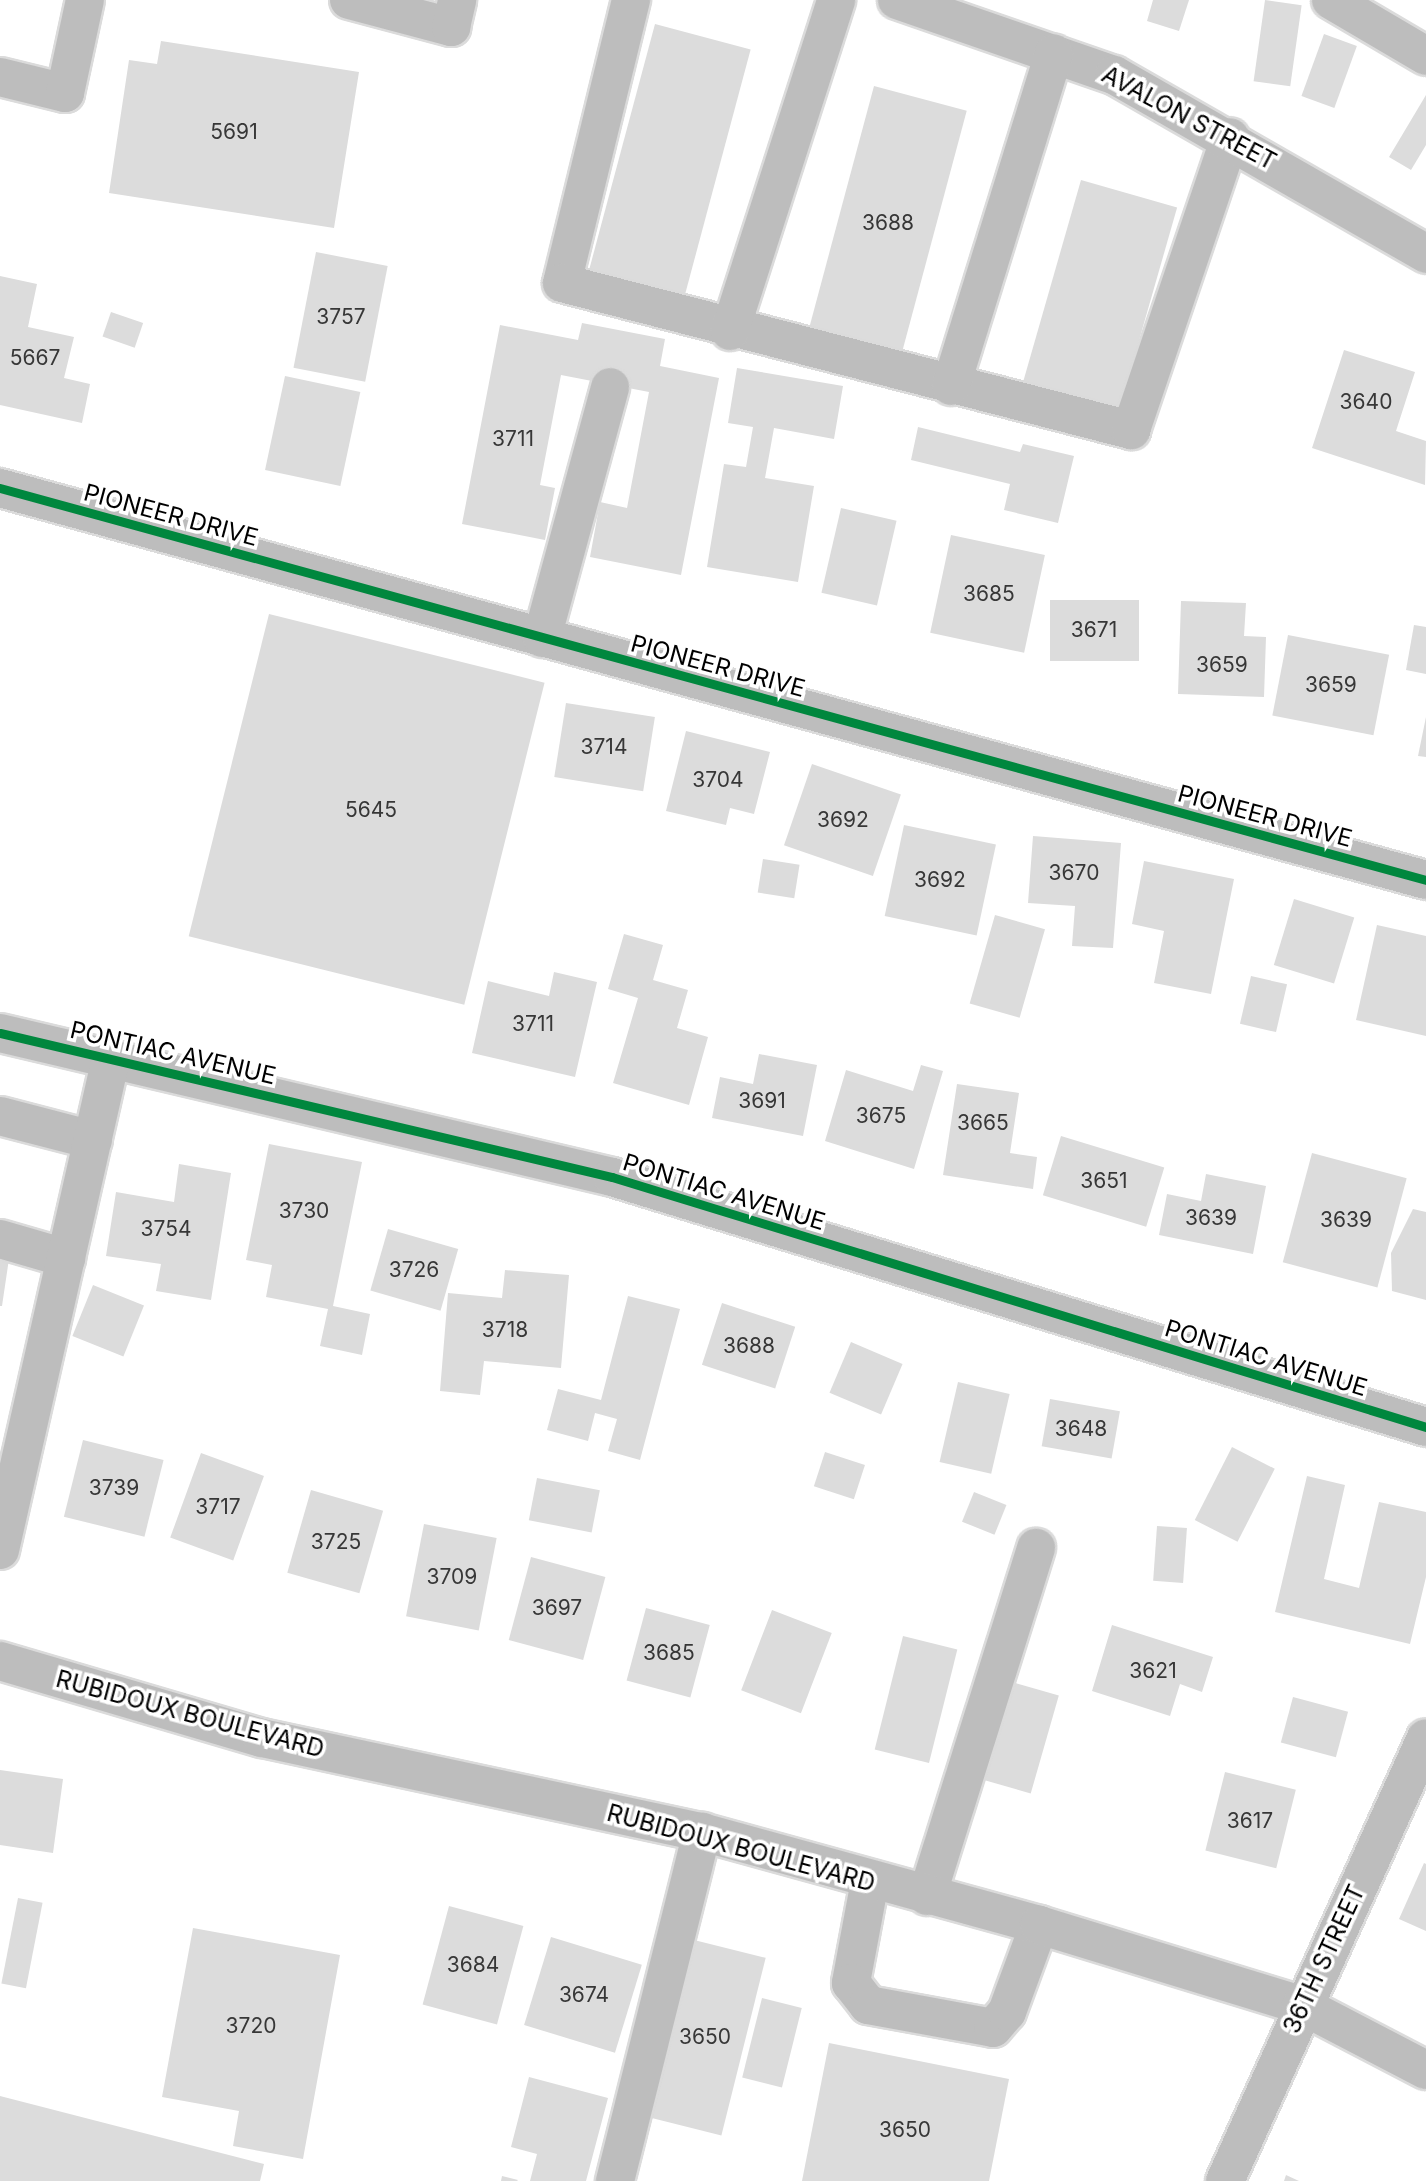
<!DOCTYPE html>
<html>
<head>
<meta charset="utf-8">
<style>
  body { margin:0 }
  #map { position:relative; width:1426px; height:2181px; overflow:hidden; background:#fff; font-family:Inter,sans-serif }
  div>[style] { position:absolute }
  .building>* { inset:0; background:#dcdcdc; transform-origin:0 0 }
  .roads { filter:drop-shadow(2px 0 #dbdbdb) drop-shadow(-2px 0 #dbdbdb) drop-shadow(0 2px #dbdbdb) drop-shadow(0 -2px #dbdbdb) }
  .minor>* { height:38px; margin:-19px; padding:0 19px; transform-origin:19px; border-radius:19px; background:#bdbdbd }
  .major>* { height:38px; margin:-19px; padding:0 19px; transform-origin:19px; border-radius:19px; background:#bdbdbd }
  .cycleway>* { height:9px; margin:-4.5px; padding:0 4.5px; transform-origin:4.5px; border-radius:4.5px; background:#00873e }
  span { translate:-50% -50%; white-space:nowrap; text-align:center; line-height:1.15; -webkit-text-stroke:7px #fff; paint-order:stroke }
  .number-label { font-size:21px; color:#373737 }
  .number-label span { -webkit-text-stroke-width:0 }
  .street-label { font-size:24px; color:#000 }
</style>
</head>
<body>
<div id="map">
  <div class="building">
    <i style="clip-path:polygon(1153px 0,1189px 0,1179px 31px,1147px 21px)"></i>
    <i style="left:1265px;top:0;width:37px;height:82px;rotate:8deg"></i>
    <i style="left:655px;top:24px;width:99px;height:263px;rotate:15deg"></i>
    <i style="left:1324px;top:34px;width:35px;height:66px;rotate:20deg"></i>
    <i style="clip-path:polygon(161px 41px,359px 72px,334px 228px,109px 193px,129px 60px,157px 64px)"></i>
    <i style="left:874px;top:86px;width:96px;height:258px;rotate:15deg"></i>
    <i style="clip-path:polygon(1426px 95px,1426px 145px,1411px 170px,1389px 157px)"></i>
    <i style="left:1081px;top:180px;width:100px;height:220px;rotate:16deg"></i>
    <i style="left:316px;top:252px;width:73px;height:118px;rotate:11deg"></i>
    <i style="clip-path:polygon(0 276px,37px 284px,28px 327px,74px 337px,64px 378px,90px 384px,82px 423px,0 405px)"></i>
    <i style="left:111px;top:312px;width:34px;height:26px;rotate:19deg"></i>
    <i style="clip-path:polygon(582px 323px,665px 339px,660px 366px,719px 378px,681px 575px,590px 557px,600px 502px,627px 508px,649px 392px,561px 375px,540px 485px,555px 488px,545px 540px,462px 524px,500px 325px,578px 340px)"></i>
    <i style="clip-path:polygon(1344px 350px,1415px 372px,1396px 431px,1426px 441px,1425px 485px,1312px 448px)"></i>
    <i style="clip-path:polygon(737px 368px,843px 386px,834px 439px,774px 428px,765px 478px,814px 486px,798px 582px,707px 567px,724px 464px,746px 467px,753px 427px,728px 423px)"></i>
    <i style="left:285px;top:376px;width:77px;height:96px;rotate:12deg"></i>
    <i style="clip-path:polygon(918px 427px,1020px 452px,1023px 444px,1074px 456px,1058px 523px,1004px 510px,1010px 484px,911px 460px)"></i>
    <i style="left:841px;top:508px;width:57px;height:87px;rotate:13deg"></i>
    <i style="left:951px;top:535px;width:96px;height:100px;rotate:12deg"></i>
    <i style="left:1050px;top:600px;width:89px;height:61px"></i>
    <i style="clip-path:polygon(1181px 601px,1246px 603px,1244px 636px,1266px 637px,1264px 697px,1178px 694px)"></i>
    <i style="left:269px;top:614px;width:284px;height:332px;rotate:14deg"></i>
    <i style="clip-path:polygon(1414px 625px,1426px 627px,1426px 674px,1406px 670px)"></i>
    <i style="left:1288px;top:635px;width:103px;height:82px;rotate:11deg"></i>
    <i style="left:566px;top:703px;width:90px;height:75px;rotate:9deg"></i>
    <i style="clip-path:polygon(1426px 717px,1426px 757px,1418px 756px)"></i>
    <i style="clip-path:polygon(686px 731px,770px 752px,754px 814px,730px 808px,726px 825px,666px 811px)"></i>
    <i style="left:812px;top:764px;width:94px;height:86px;rotate:19deg"></i>
    <i style="left:904px;top:825px;width:94px;height:93px;rotate:12deg"></i>
    <i style="clip-path:polygon(1033px 836px,1121px 843px,1113px 948px,1072px 946px,1075px 906px,1028px 903px)"></i>
    <i style="left:763px;top:859px;width:37px;height:34px;rotate:9deg"></i>
    <i style="clip-path:polygon(1144px 861px,1234px 879px,1211px 994px,1154px 983px,1164px 931px,1132px 924px)"></i>
    <i style="left:1294px;top:899px;width:63px;height:69px;rotate:17deg"></i>
    <i style="left:995px;top:915px;width:52px;height:92px;rotate:16deg"></i>
    <i style="clip-path:polygon(1377px 925px,1426px 936px,1426px 1036px,1356px 1020px)"></i>
    <i style="clip-path:polygon(624px 934px,663px 945px,653px 980px,688px 990px,677px 1028px,708px 1037px,689px 1105px,613px 1083px,638px 998px,608px 989px)"></i>
    <i style="clip-path:polygon(554px 972px,597px 982px,575px 1077px,472px 1053px,488px 981px,549px 996px)"></i>
    <i style="left:1251px;top:976px;width:37px;height:49px;rotate:13deg"></i>
    <i style="clip-path:polygon(759px 1054px,817px 1065px,803px 1136px,712px 1118px,720px 1077px,753px 1084px)"></i>
    <i style="clip-path:polygon(921px 1065px,943px 1071px,914px 1169px,825px 1141px,846px 1070px,913px 1091px)"></i>
    <i style="clip-path:polygon(957px 1084px,1019px 1093px,1010px 1153px,1037px 1157px,1033px 1189px,943px 1175px)"></i>
    <i style="left:1061px;top:1136px;width:108px;height:62px;rotate:17deg"></i>
    <i style="clip-path:polygon(269px 1144px,362px 1162px,333px 1306px,370px 1314px,362px 1355px,320px 1346px,328px 1309px,266px 1297px,272px 1265px,246px 1260px)"></i>
    <i style="left:1312px;top:1153px;width:98px;height:113px;rotate:15deg"></i>
    <i style="clip-path:polygon(179px 1164px,231px 1173px,211px 1300px,156px 1291px,161px 1264px,106px 1256px,116px 1192px,174px 1202px)"></i>
    <i style="clip-path:polygon(1206px 1174px,1266px 1186px,1253px 1254px,1159px 1235px,1167px 1194px,1201px 1201px)"></i>
    <i style="clip-path:polygon(1413px 1209px,1426px 1212px,1426px 1300px,1392px 1291px,1391px 1253px)"></i>
    <i style="left:388px;top:1229px;width:73px;height:64px;rotate:16deg"></i>
    <i style="clip-path:polygon(0 1251px,10px 1252px,2px 1306px,0 1306px)"></i>
    <i style="clip-path:polygon(505px 1270px,569px 1275px,561px 1368px,484px 1361px,480px 1395px,440px 1391px,448px 1293px,502px 1298px)"></i>
    <i style="left:93px;top:1285px;width:55px;height:55px;rotate:22deg"></i>
    <i style="clip-path:polygon(628px 1296px,680px 1309px,640px 1460px,608px 1451px,617px 1419px,595px 1413px,588px 1441px,547px 1430px,558px 1389px,601px 1400px)"></i>
    <i style="left:722px;top:1303px;width:77px;height:65px;rotate:18deg"></i>
    <i style="left:851px;top:1342px;width:56px;height:55px;rotate:23deg"></i>
    <i style="left:958px;top:1382px;width:53px;height:82px;rotate:13deg"></i>
    <i style="left:1050px;top:1399px;width:71px;height:48px;rotate:10deg"></i>
    <i style="left:83px;top:1440px;width:83px;height:79px;rotate:14deg"></i>
    <i style="left:1232px;top:1447px;width:48px;height:82px;rotate:27deg"></i>
    <i style="left:825px;top:1452px;width:42px;height:36px;rotate:18deg"></i>
    <i style="left:201px;top:1453px;width:67px;height:90px;rotate:20deg"></i>
    <i style="clip-path:polygon(1307px 1476px,1345px 1485px,1324px 1579px,1359px 1588px,1379px 1502px,1426px 1512px,1426px 1577px,1410px 1644px,1275px 1612px)"></i>
    <i style="left:537px;top:1478px;width:64px;height:43px;rotate:11deg"></i>
    <i style="left:311px;top:1490px;width:75px;height:86px;rotate:16deg"></i>
    <i style="left:974px;top:1492px;width:35px;height:32px;rotate:22deg"></i>
    <i style="left:424px;top:1524px;width:74px;height:94px;rotate:11deg"></i>
    <i style="left:1157px;top:1526px;width:30px;height:55px;rotate:4deg"></i>
    <i style="left:531px;top:1557px;width:77px;height:86px;rotate:15deg"></i>
    <i style="left:646px;top:1608px;width:66px;height:75px;rotate:15deg"></i>
    <i style="left:772px;top:1610px;width:64px;height:86px;rotate:21deg"></i>
    <i style="clip-path:polygon(1112px 1625px,1213px 1657px,1202px 1692px,1180px 1684px,1170px 1716px,1092px 1691px)"></i>
    <i style="left:903px;top:1636px;width:56px;height:117px;rotate:14deg"></i>
    <i style="left:1005px;top:1680px;width:56px;height:102px;rotate:16deg"></i>
    <i style="left:1293px;top:1697px;width:57px;height:47px;rotate:15deg"></i>
    <i style="clip-path:polygon(0 1770px,63px 1779px,53px 1853px,0 1845px)"></i>
    <i style="left:1225px;top:1772px;width:73px;height:81px;rotate:14deg"></i>
    <i style="clip-path:polygon(1424px 1863px,1426px 1864px,1426px 1931px,1399px 1919px)"></i>
    <i style="left:18px;top:1898px;width:25px;height:87px;rotate:11deg"></i>
    <i style="left:449px;top:1906px;width:77px;height:102px;rotate:15deg"></i>
    <i style="clip-path:polygon(193px 1928px,340px 1955px,303px 2159px,233px 2146px,239px 2111px,162px 2097px)"></i>
    <i style="left:551px;top:1937px;width:95px;height:92px;rotate:17deg"></i>
    <i style="left:690px;top:1939px;width:78px;height:183px;rotate:14deg"></i>
    <i style="left:762px;top:1998px;width:41px;height:82px;rotate:14deg"></i>
    <i style="clip-path:polygon(829px 2043px,1009px 2079px,989px 2181px,802px 2181px)"></i>
    <i style="clip-path:polygon(529px 2077px,608px 2098px,586px 2181px,530px 2181px,537px 2154px,511px 2147px)"></i>
    <i style="clip-path:polygon(0 2096px,264px 2164px,260px 2181px,0 2181px)"></i>
    <i style="clip-path:polygon(1286px 2175px,1299px 2181px,1284px 2181px)"></i>
    <i style="clip-path:polygon(502px 2176px,518px 2180px,517px 2181px,501px 2181px)"></i>
  </div>
  <div class="roads">
    <div class="minor">
      <i style="left:349px;top:0;width:106px;rotate:14.8deg"></i>
      <i style="left:451px;top:27px;width:28px;rotate:-77deg"></i>
      <i style="left:631px;top:0;width:291px;rotate:103.7deg"></i>
      <i style="left:562px;top:283px;width:588px;rotate:14.49deg"></i>
      <i style="left:1131px;top:430px;width:309px;rotate:-71.3deg"></i>
      <i style="left:897px;top:0;width:230px;rotate:19.1deg"></i>
      <i style="left:1114px;top:75px;width:360px;rotate:29.8deg"></i>
      <i style="left:1331px;top:0;width:110px;rotate:30.5deg"></i>
      <i style="left:0;top:77px;width:67px;rotate:13.8deg"></i>
      <i style="left:65px;top:93px;width:95px;rotate:-77.9deg"></i>
      <i style="left:730px;top:331px;width:348px;rotate:-72.2deg"></i>
      <i style="left:951px;top:386px;width:348px;rotate:-72.8deg"></i>
      <i style="left:0;top:488px;width:1479px;rotate:15.37deg"></i>
      <i style="left:542px;top:638px;width:260px;rotate:-74.8deg"></i>
      <i style="left:0;top:1033px;width:629px;rotate:13.24deg"></i>
      <i style="left:612px;top:1177px;width:852px;rotate:17.07deg"></i>
      <i style="left:0;top:1116px;width:96px;rotate:14.5deg"></i>
      <i style="left:0;top:1239px;width:69px;rotate:16.1deg"></i>
      <i style="left:0;top:1550px;width:504px;rotate:-77.29deg"></i>
      <i style="left:870px;top:1881px;width:104px;rotate:100.6deg"></i>
      <i style="left:851px;top:1983px;width:28px;rotate:52deg"></i>
      <i style="left:868px;top:2005px;width:127px;rotate:10.4deg"></i>
      <i style="left:993px;top:2028px;width:21px;rotate:-49deg"></i>
      <i style="left:1007px;top:2012px;width:93px;rotate:-69.8deg"></i>
      <i style="left:927px;top:1896px;width:365px;rotate:-72.6deg"></i>
      <i style="left:615px;top:2181px;width:360px;rotate:-76deg"></i>
      <i style="left:1225px;top:2181px;width:486px;rotate:-65.6deg"></i>
    </div>
    <div class="major">
      <i style="left:0;top:1661px;width:273px;rotate:16.4deg"></i>
      <i style="left:262px;top:1738px;width:450px;rotate:12.1deg"></i>
      <i style="left:702px;top:1832px;width:350px;rotate:15.4deg"></i>
      <i style="left:1039px;top:1925px;width:274px;rotate:17deg"></i>
      <i style="left:1301px;top:2005px;width:141px;rotate:27.5deg"></i>
    </div>
  </div>
  <div class="cycleway">
    <i style="left:0;top:488px;width:1479px;rotate:15.37deg"></i>
    <i style="left:0;top:1033px;width:629px;rotate:13.24deg"></i>
    <i style="left:612px;top:1177px;width:852px;rotate:17.07deg"></i>
  </div>
  <div class="number-label">
    <span style="left:234px;top:132px">5691</span>
    <span style="left:888px;top:223px">3688</span>
    <span style="left:341px;top:317px">3757</span>
    <span style="left:35px;top:358px">5667</span>
    <span style="left:1366px;top:402px">3640</span>
    <span style="left:513px;top:439px">3711</span>
    <span style="left:989px;top:594px">3685</span>
    <span style="left:1094px;top:630px">3671</span>
    <span style="left:1222px;top:665px">3659</span>
    <span style="left:1331px;top:685px">3659</span>
    <span style="left:604px;top:747px">3714</span>
    <span style="left:718px;top:780px">3704</span>
    <span style="left:371px;top:810px">5645</span>
    <span style="left:843px;top:820px">3692</span>
    <span style="left:1074px;top:873px">3670</span>
    <span style="left:940px;top:880px">3692</span>
    <span style="left:533px;top:1024px">3711</span>
    <span style="left:762px;top:1101px">3691</span>
    <span style="left:881px;top:1116px">3675</span>
    <span style="left:983px;top:1123px">3665</span>
    <span style="left:1104px;top:1181px">3651</span>
    <span style="left:304px;top:1211px">3730</span>
    <span style="left:1211px;top:1218px">3639</span>
    <span style="left:1346px;top:1220px">3639</span>
    <span style="left:166px;top:1229px">3754</span>
    <span style="left:414px;top:1270px">3726</span>
    <span style="left:505px;top:1330px">3718</span>
    <span style="left:749px;top:1346px">3688</span>
    <span style="left:1081px;top:1429px">3648</span>
    <span style="left:114px;top:1488px">3739</span>
    <span style="left:218px;top:1507px">3717</span>
    <span style="left:336px;top:1542px">3725</span>
    <span style="left:452px;top:1577px">3709</span>
    <span style="left:557px;top:1608px">3697</span>
    <span style="left:669px;top:1653px">3685</span>
    <span style="left:1153px;top:1671px">3621</span>
    <span style="left:1250px;top:1821px">3617</span>
    <span style="left:473px;top:1965px">3684</span>
    <span style="left:584px;top:1995px">3674</span>
    <span style="left:251px;top:2026px">3720</span>
    <span style="left:705px;top:2037px">3650</span>
    <span style="left:905px;top:2130px">3650</span>
  </div>
  <div class="street-label">
    <span style="left:1189px;top:118px;rotate:28deg">AVALON STREET</span>
    <span style="left:171px;top:515px;rotate:15deg">PIONEER DRIVE</span>
    <span style="left:718px;top:666px;rotate:15deg">PIONEER DRIVE</span>
    <span style="left:1265px;top:816px;rotate:15deg">PIONEER DRIVE</span>
    <span style="left:173px;top:1053px;rotate:13deg">PONTIAC AVENUE</span>
    <span style="left:724px;top:1192px;rotate:17deg">PONTIAC AVENUE</span>
    <span style="left:1266px;top:1358px;rotate:17deg">PONTIAC AVENUE</span>
    <span style="left:190px;top:1714px;rotate:15deg">RUBIDOUX BOULEVARD</span>
    <span style="left:741px;top:1848px;rotate:15deg">RUBIDOUX BOULEVARD</span>
    <span style="left:1324px;top:1959px;rotate:-65deg">36TH STREET</span>
  </div>
</div>
</body>
</html>
